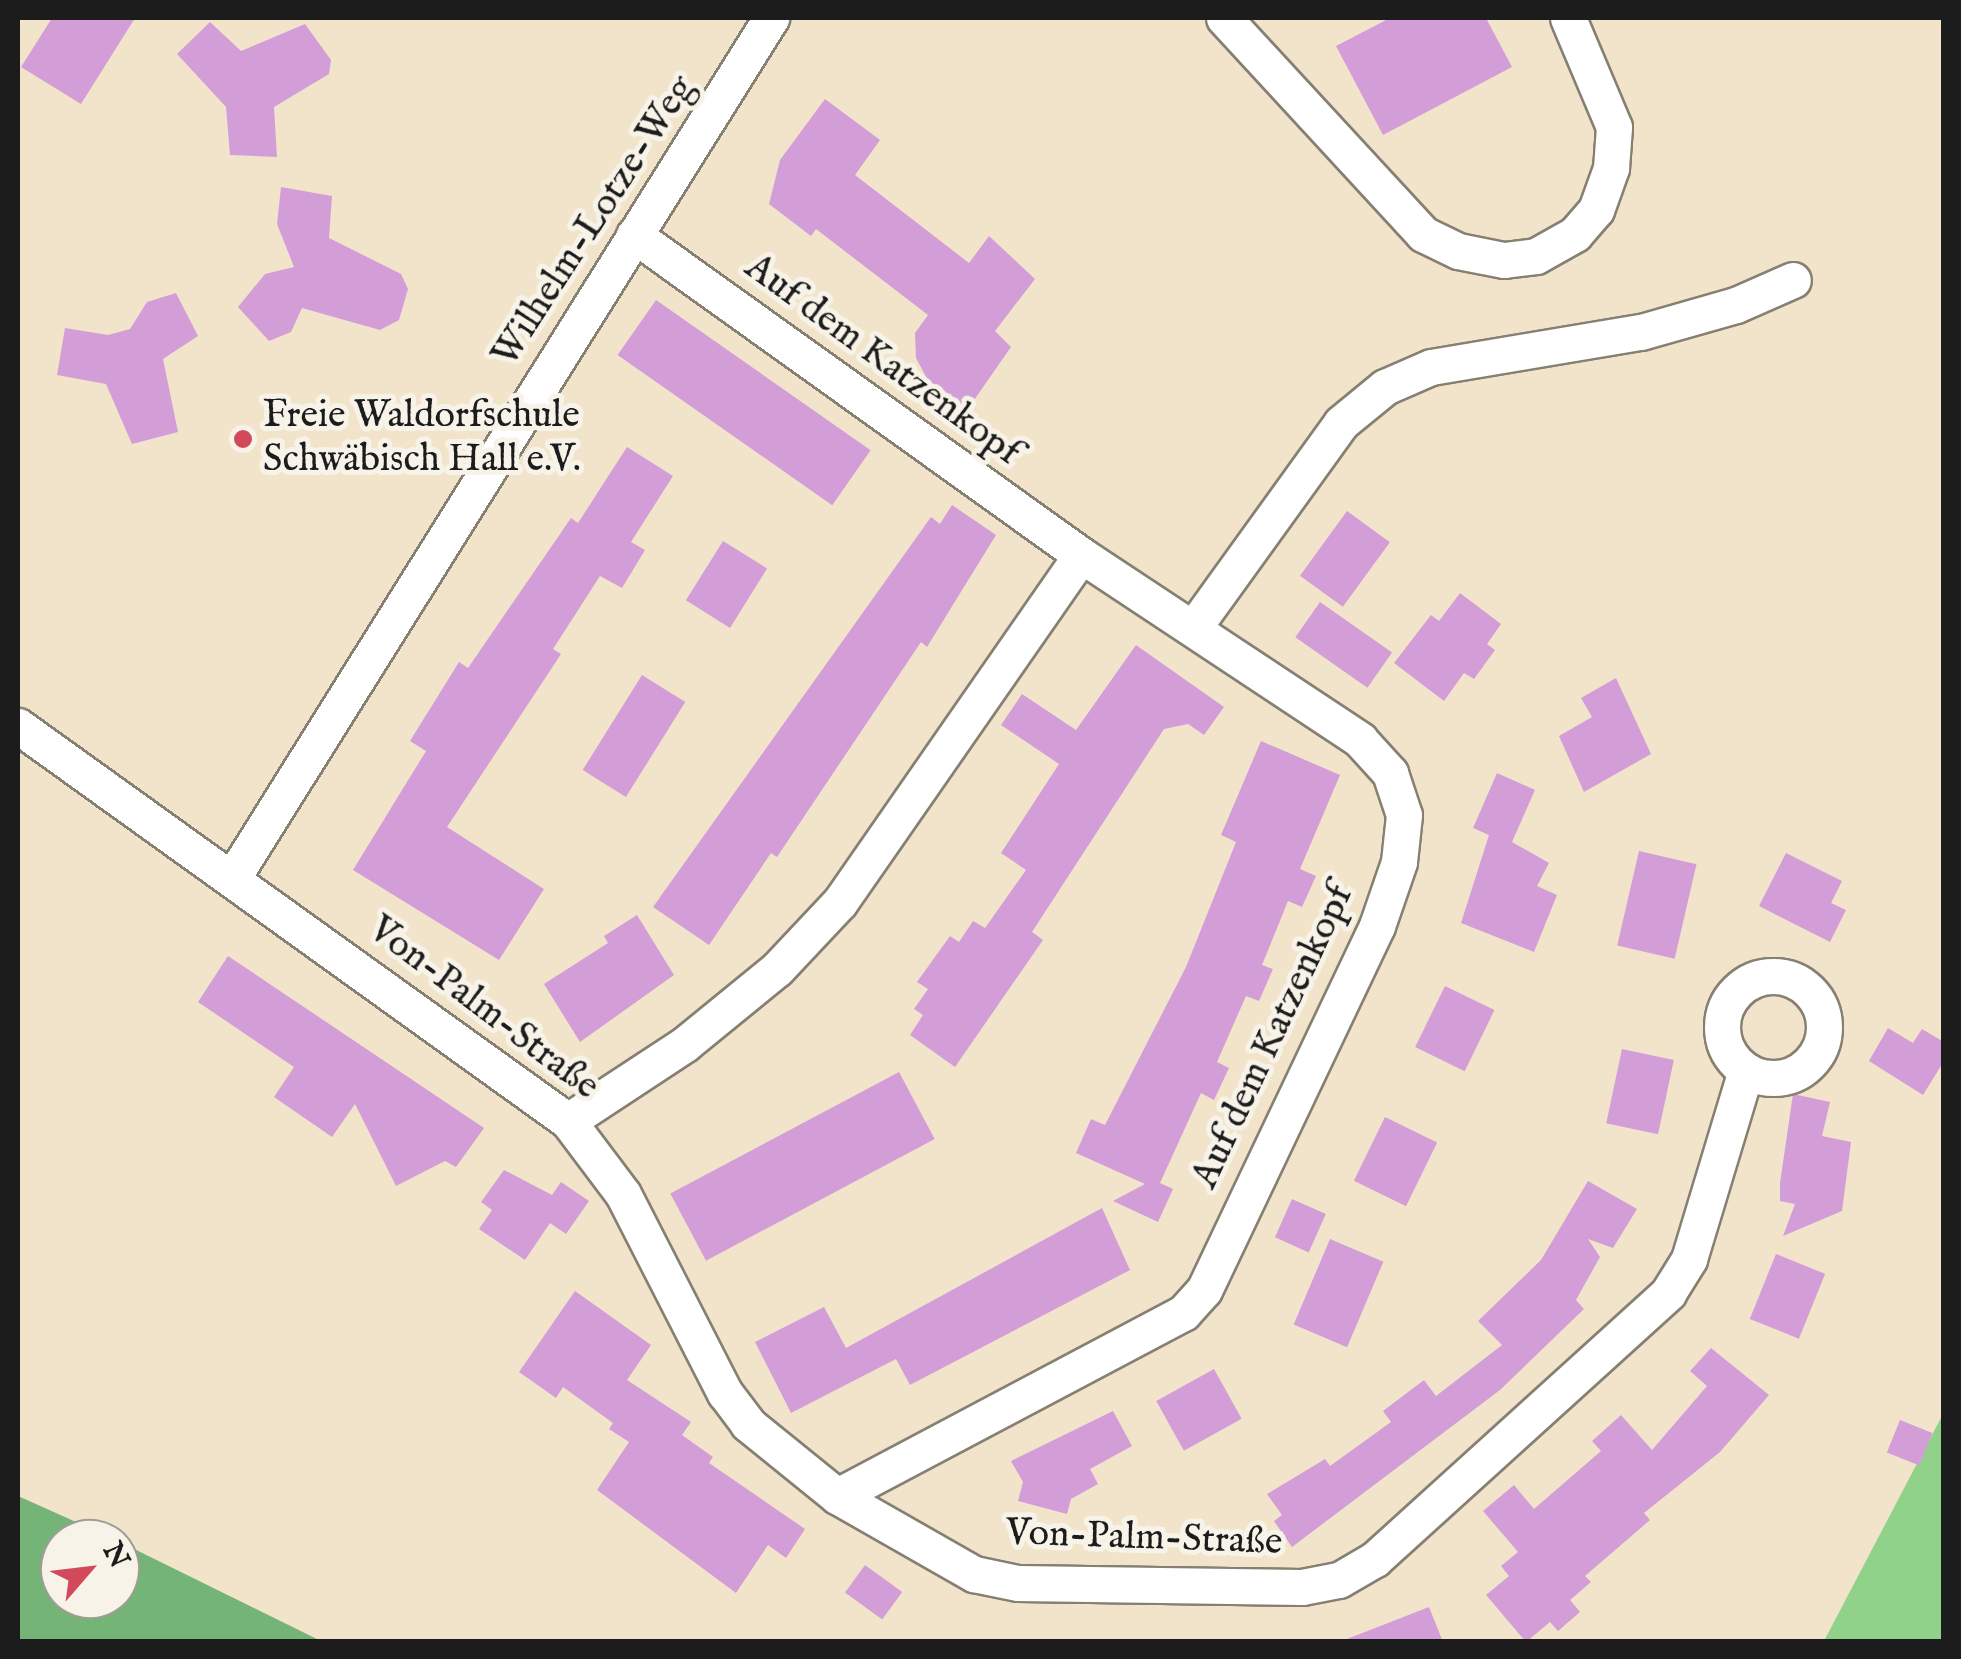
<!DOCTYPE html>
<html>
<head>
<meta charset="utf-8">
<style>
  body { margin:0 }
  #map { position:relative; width:1961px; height:1659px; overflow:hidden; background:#f1e4ca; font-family:"IM FELL English",serif }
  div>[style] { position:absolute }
  .green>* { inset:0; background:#91d28a }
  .forest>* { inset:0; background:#74b476 }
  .building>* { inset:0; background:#d39ed7; transform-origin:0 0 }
  .roads { filter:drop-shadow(2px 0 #868073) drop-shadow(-2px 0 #868073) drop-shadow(0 2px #868073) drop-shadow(0 -2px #868073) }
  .street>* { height:35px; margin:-17.5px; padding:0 17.5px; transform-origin:17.5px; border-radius:17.5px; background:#fff }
  .street>.ring { margin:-17.5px; padding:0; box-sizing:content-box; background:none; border:35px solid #fff; border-radius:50% }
  .dots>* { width:28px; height:28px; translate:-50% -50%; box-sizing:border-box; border:5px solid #f7f3e8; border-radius:50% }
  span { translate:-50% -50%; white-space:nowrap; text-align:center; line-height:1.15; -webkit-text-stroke:10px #f7f3e8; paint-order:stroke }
  .street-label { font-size:38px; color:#1c1c1c }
  .poi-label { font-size:38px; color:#1c1c1c }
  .left { translate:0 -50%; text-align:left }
  .frame { position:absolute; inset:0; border:20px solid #1c1c1c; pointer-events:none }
  .north { position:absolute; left:40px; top:1519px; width:100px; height:100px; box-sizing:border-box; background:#f7f3e8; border:2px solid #9f9d96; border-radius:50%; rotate:62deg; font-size:28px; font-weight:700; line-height:40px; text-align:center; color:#1c1c1c }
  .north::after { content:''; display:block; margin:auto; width:35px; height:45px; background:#d1495b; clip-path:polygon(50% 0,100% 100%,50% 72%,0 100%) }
</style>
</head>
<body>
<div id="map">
  <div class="green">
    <i style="clip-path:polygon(1943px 1414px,1943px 1641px,1824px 1641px)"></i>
  </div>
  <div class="forest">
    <i style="clip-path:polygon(18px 1496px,114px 1539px,60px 1539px,60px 1599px,120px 1599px,120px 1542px,321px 1641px,18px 1641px)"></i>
  </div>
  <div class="building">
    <i style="clip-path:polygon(52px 18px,135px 18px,81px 104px,21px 67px)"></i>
    <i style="clip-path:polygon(1390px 18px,1486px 18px,1512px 67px,1383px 135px,1336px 46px)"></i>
    <i style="clip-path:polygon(210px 22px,241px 51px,305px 24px,331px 60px,329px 74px,274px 107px,277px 157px,230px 155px,226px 107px,177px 54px)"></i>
    <i style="clip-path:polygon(825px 99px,880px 140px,855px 175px,969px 263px,989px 236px,1035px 279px,995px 331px,1011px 347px,965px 413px,933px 390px,916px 358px,915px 333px,928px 315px,816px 229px,811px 236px,769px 204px,780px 160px)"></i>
    <i style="clip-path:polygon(281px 187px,332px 196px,329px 238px,401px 274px,408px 289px,399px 320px,380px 330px,302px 308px,291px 332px,269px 341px,238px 307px,265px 274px,294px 267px,277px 224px)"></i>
    <i style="clip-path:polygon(176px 293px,198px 336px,163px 359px,178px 432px,132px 444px,106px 384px,57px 375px,65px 328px,108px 335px,130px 329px,147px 302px)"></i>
    <i style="left:656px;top:300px;width:262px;height:67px;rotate:35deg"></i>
    <i style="clip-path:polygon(627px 447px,673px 476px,631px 542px,645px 550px,622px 588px,600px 576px,553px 649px,561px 654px,447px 827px,544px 889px,499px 960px,353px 870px,426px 751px,410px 741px,459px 662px,468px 668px,571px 518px,578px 523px)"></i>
    <i style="clip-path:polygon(952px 505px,996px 535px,927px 647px,921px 642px,777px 857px,771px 853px,709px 945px,653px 907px,931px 517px,940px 524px)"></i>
    <i style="left:1347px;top:511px;width:53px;height:80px;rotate:36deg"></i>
    <i style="left:723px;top:541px;width:52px;height:70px;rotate:32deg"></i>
    <i style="clip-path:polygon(1460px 593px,1501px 624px,1487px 644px,1495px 650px,1474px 679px,1464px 673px,1444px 701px,1394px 663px,1431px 615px,1439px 621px)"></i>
    <i style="left:1320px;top:602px;width:88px;height:43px;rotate:35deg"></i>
    <i style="clip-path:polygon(1136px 645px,1224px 707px,1204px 735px,1188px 724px,1164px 729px,1032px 932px,1043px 940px,955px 1067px,910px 1035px,923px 1015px,914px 1009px,928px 989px,917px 982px,950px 936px,959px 942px,973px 921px,985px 928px,1026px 870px,1001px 853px,1059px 764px,1001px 725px,1022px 694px,1076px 730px)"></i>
    <i style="left:642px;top:675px;width:51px;height:112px;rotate:32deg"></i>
    <i style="clip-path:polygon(1616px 678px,1651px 754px,1584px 792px,1559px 736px,1592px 717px,1581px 698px)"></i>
    <i style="clip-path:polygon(1261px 741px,1340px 775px,1300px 869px,1316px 876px,1302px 907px,1288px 901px,1262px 965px,1273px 969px,1259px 1001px,1246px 996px,1217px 1062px,1229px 1068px,1222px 1083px,1214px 1100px,1201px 1093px,1160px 1183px,1173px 1189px,1158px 1222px,1113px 1201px,1145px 1184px,1076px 1153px,1091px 1119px,1105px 1125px,1186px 967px,1236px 842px,1221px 835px)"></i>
    <i style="clip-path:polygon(1497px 773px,1535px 790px,1512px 842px,1549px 863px,1537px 886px,1557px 895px,1534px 952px,1461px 923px,1489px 835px,1473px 828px)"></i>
    <i style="left:1639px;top:851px;width:59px;height:97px;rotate:13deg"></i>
    <i style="clip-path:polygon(1786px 853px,1842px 881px,1831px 903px,1846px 910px,1830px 942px,1759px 906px)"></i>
    <i style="clip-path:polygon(637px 915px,674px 975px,580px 1042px,544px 984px,608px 943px,604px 936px)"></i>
    <i style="clip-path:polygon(228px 956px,484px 1128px,456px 1167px,445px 1161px,396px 1186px,355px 1104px,332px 1137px,274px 1097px,294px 1067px,198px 1002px)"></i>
    <i style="left:1445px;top:986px;width:55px;height:68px;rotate:26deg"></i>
    <i style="clip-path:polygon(1888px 1028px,1913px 1043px,1922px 1029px,1944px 1042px,1944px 1061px,1923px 1095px,1869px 1061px)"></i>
    <i style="left:1622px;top:1049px;width:53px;height:76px;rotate:12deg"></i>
    <i style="left:899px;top:1072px;width:76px;height:259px;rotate:62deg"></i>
    <i style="clip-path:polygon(1793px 1094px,1830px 1102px,1822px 1136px,1851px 1142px,1842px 1211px,1783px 1236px,1795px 1204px,1780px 1201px,1780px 1183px)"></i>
    <i style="left:1385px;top:1117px;width:58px;height:71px;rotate:26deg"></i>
    <i style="clip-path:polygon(504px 1170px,552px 1195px,561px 1182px,589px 1201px,566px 1234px,550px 1223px,525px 1260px,479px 1229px,492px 1210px,481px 1202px)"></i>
    <i style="clip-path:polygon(1588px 1181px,1637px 1209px,1613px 1248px,1588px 1239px,1600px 1257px,1576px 1300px,1584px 1309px,1500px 1390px,1292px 1547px,1274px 1521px,1282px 1515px,1267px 1494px,1325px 1459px,1330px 1466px,1391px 1422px,1383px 1411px,1424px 1380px,1436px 1396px,1502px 1345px,1478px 1321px,1541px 1260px)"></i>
    <i style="left:1292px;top:1199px;width:37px;height:42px;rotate:24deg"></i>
    <i style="clip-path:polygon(1102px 1208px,1130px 1270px,910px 1385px,896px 1359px,791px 1413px,755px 1342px,824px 1307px,846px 1348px)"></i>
    <i style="left:1330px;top:1239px;width:58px;height:93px;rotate:23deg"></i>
    <i style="left:1776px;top:1254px;width:53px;height:70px;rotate:22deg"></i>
    <i style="clip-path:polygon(575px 1291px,651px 1345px,627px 1380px,691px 1422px,682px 1435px,713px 1457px,709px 1463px,805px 1529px,786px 1558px,768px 1545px,736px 1593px,597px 1490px,629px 1442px,609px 1429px,613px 1423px,563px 1387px,556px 1398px,519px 1372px)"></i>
    <i style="clip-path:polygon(1711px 1348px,1769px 1395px,1720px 1452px,1644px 1513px,1650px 1520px,1585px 1576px,1591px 1582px,1570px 1600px,1580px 1612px,1558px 1631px,1550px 1622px,1526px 1642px,1486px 1595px,1509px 1576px,1501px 1566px,1518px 1552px,1483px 1511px,1514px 1485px,1534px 1509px,1601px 1451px,1592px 1441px,1621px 1415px,1652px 1450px,1707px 1386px,1690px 1371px)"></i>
    <i style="left:1214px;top:1369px;width:57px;height:66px;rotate:61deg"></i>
    <i style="clip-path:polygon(1113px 1411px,1132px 1446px,1090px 1469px,1098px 1484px,1071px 1499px,1067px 1514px,1018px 1501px,1023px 1482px,1011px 1461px)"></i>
    <i style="left:1900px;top:1420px;width:35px;height:35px;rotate:22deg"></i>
    <i style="left:865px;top:1565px;width:46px;height:34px;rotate:36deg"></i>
    <i style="clip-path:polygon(1429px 1607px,1443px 1642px,1347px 1642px,1347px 1639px)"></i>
  </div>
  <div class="roads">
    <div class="street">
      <i style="left:1224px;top:18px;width:294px;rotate:47.3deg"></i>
      <i style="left:1423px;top:234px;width:39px;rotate:26deg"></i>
      <i style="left:1458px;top:251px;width:47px;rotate:11.1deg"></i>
      <i style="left:1504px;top:260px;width:32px;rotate:-7deg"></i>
      <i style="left:1536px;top:256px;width:45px;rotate:-29.4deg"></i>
      <i style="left:1575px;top:234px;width:32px;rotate:-49deg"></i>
      <i style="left:1596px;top:210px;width:45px;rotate:-70.3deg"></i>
      <i style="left:1611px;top:168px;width:41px;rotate:-85.8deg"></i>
      <i style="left:1614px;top:127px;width:118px;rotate:-112.9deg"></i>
      <i style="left:634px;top:235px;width:550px;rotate:35.6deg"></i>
      <i style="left:1081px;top:555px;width:335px;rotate:33.5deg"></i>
      <i style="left:1360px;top:740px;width:45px;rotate:47.7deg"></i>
      <i style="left:1390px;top:773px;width:44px;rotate:71.6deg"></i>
      <i style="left:1404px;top:815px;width:47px;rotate:96.1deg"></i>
      <i style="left:1399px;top:862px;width:68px;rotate:109deg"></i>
      <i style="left:1377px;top:926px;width:403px;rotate:115.4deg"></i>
      <i style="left:1204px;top:1290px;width:31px;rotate:132deg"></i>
      <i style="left:1183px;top:1313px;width:391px;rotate:152.1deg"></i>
      <i style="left:1194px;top:627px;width:251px;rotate:-54.2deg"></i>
      <i style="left:1341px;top:423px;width:57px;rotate:-39.3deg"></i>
      <i style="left:1385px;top:387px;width:50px;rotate:-23.5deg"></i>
      <i style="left:1431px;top:367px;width:213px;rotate:-9.5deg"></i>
      <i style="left:1641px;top:332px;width:99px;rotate:-15.9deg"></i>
      <i style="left:1736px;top:305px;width:62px;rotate:-23.7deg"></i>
      <i style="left:18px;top:726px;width:677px;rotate:35.69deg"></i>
      <i style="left:568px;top:1121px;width:91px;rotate:53deg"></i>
      <i style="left:623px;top:1194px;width:224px;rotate:62.9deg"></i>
      <i style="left:725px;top:1393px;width:39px;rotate:53deg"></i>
      <i style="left:748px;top:1424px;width:114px;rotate:39deg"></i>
      <i style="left:837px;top:1496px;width:158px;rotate:29.7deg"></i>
      <i style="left:974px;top:1574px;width:45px;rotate:11.6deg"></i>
      <i style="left:1018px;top:1583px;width:284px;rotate:0.8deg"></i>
      <i style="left:1302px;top:1587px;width:38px;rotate:-11deg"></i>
      <i style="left:1339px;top:1580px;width:42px;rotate:-30.3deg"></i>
      <i style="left:1375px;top:1559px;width:396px;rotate:-42.2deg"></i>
      <i style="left:1668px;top:1293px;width:40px;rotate:-58deg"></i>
      <i style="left:1689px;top:1259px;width:197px;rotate:-73.2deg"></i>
      <i style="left:233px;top:877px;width:1014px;rotate:-57.94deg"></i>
      <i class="ring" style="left:1722px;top:976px;width:67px;height:67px"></i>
      <i style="left:568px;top:1121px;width:140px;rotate:-33.3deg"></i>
      <i style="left:685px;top:1044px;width:119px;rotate:-39.2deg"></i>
      <i style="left:777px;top:969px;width:92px;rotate:-46.8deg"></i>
      <i style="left:840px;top:902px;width:422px;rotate:-55.2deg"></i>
    </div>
  </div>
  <div class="dots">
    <i style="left:243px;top:439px;background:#d1495b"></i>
  </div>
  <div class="street-label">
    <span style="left:595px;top:222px;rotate:-57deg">Wilhelm-Lotze-Weg</span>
    <span style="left:882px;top:361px;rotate:36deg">Auf dem Katzenkopf</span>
    <span style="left:483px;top:1009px;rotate:37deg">Von-Palm-Straße</span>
    <span style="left:1274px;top:1037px;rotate:-65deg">Auf dem Katzenkopf</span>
    <span style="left:1144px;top:1539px;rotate:2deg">Von-Palm-Straße</span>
  </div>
  <div class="poi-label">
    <span class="left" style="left:263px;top:439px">Freie Waldorfschule<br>Schwäbisch Hall e.V.</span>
  </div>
  <div class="frame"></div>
  <div class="north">N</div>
</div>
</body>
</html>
